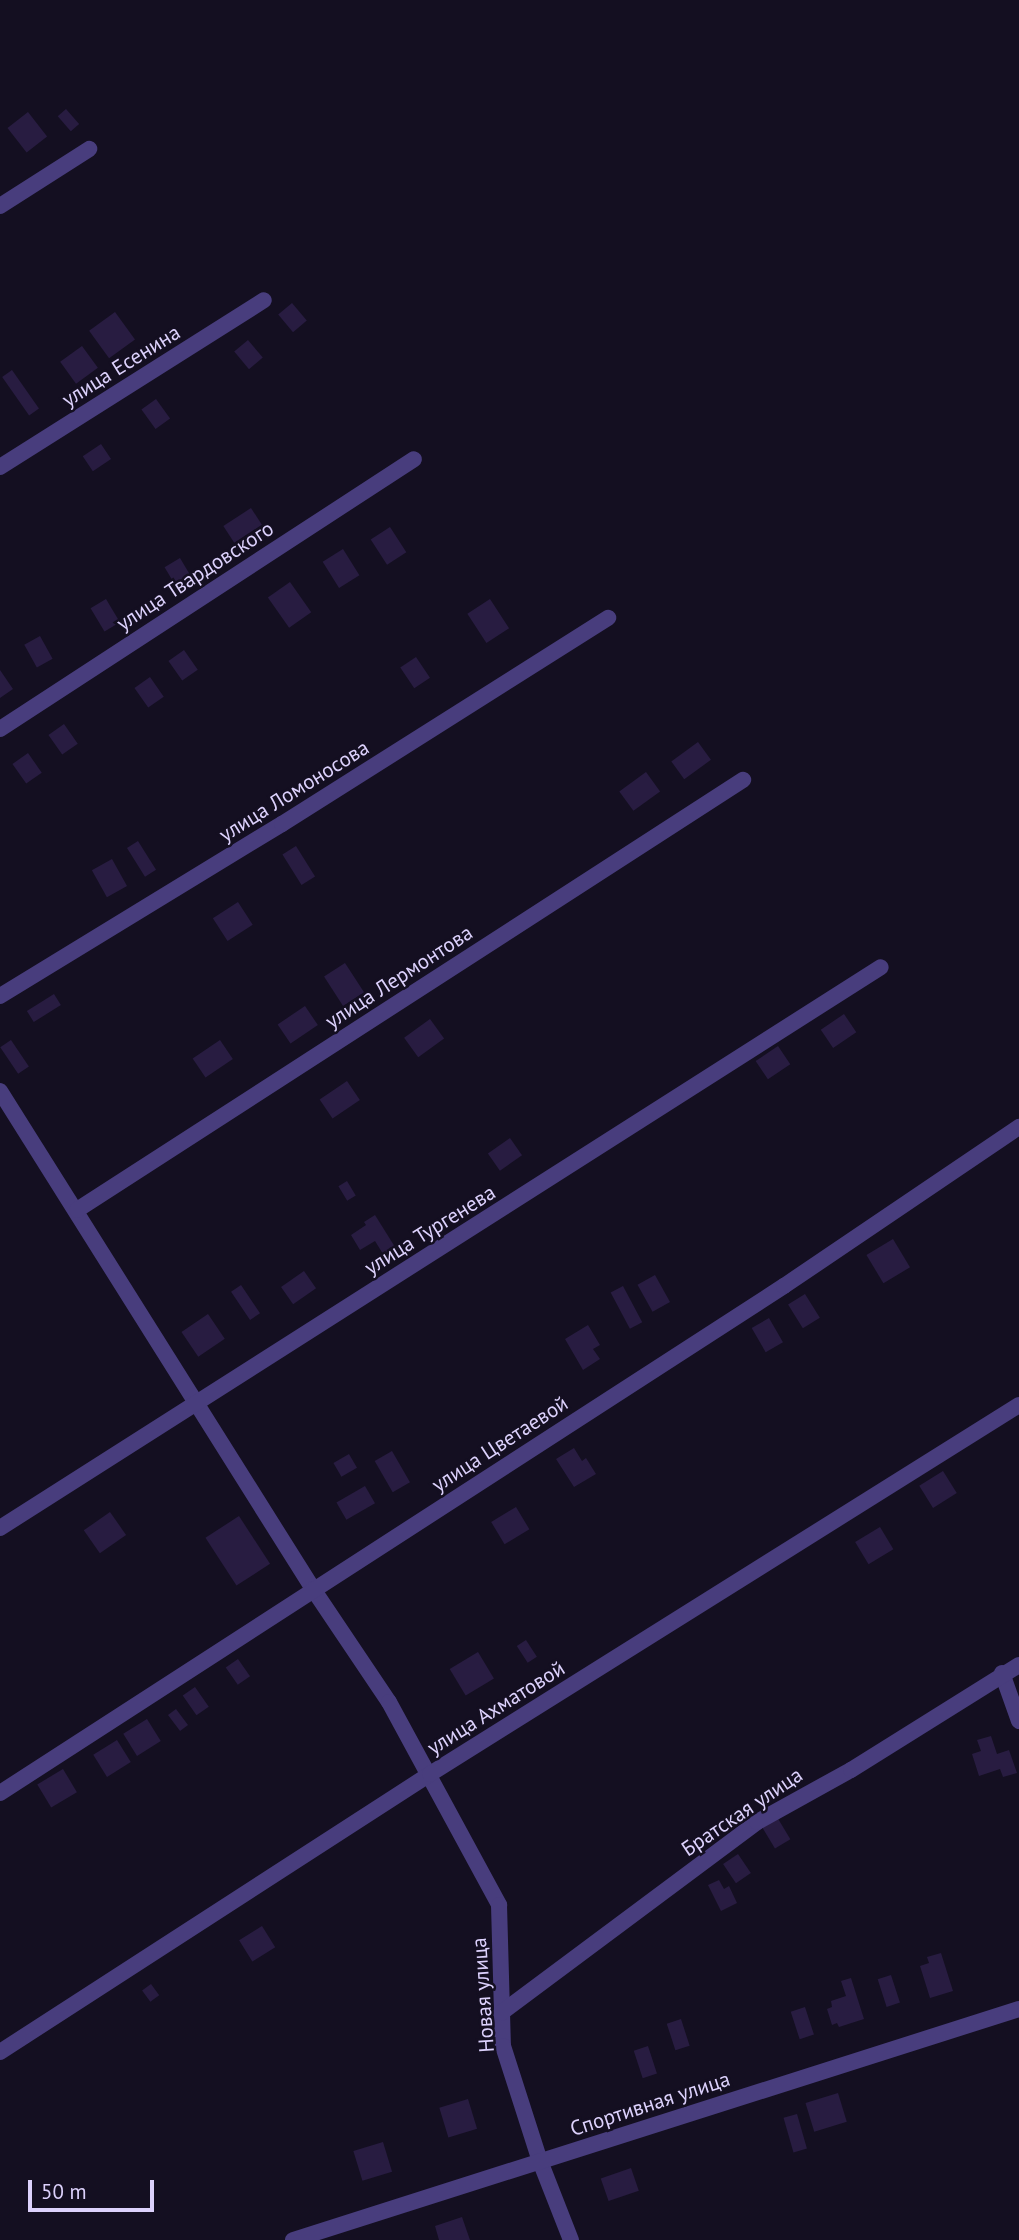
<!DOCTYPE html>
<html>
<head>
<meta charset="utf-8">
<style>
  body { margin:0 }
  #map { position:relative; width:1019px; height:2240px; overflow:hidden; background:#140f21; font-family:"PT Sans",sans-serif }
  div>[style] { position:absolute }
  .building>* { inset:0; background:#281c41; transform-origin:0 0 }
  .minor>* { height:16px; margin:-8px; padding:0 8px; transform-origin:8px; border-radius:8px; background:#483d7d }
  span { translate:-50% -50%; white-space:nowrap; text-align:center; line-height:1.15; -webkit-text-stroke:5px #140f21; paint-order:stroke }
  .street-label { font-size:21px; color:#dcd1fc }
  .scale { position:absolute; left:28px; top:2180px; width:126px; height:32px; box-sizing:border-box; border:4px solid #dcd1fc; border-top:0; padding-left:9px; font-size:21px; line-height:24px; white-space:nowrap; color:#dcd1fc; -webkit-text-stroke:5px #140f21; paint-order:stroke }
</style>
</head>
<body>
<div id="map">
  <div class="building">
    <i style="left:66px;top:109px;width:20px;height:11px;rotate:49deg"></i>
    <i style="left:28px;top:112px;width:31px;height:26px;rotate:52deg"></i>
    <i style="left:292px;top:303px;width:23px;height:18px;rotate:50deg"></i>
    <i style="left:115px;top:312px;width:34px;height:32px;rotate:54deg"></i>
    <i style="left:248px;top:340px;width:23px;height:18px;rotate:50deg"></i>
    <i style="left:82px;top:346px;width:27px;height:27px;rotate:54deg"></i>
    <i style="left:12px;top:370px;width:47px;height:12px;rotate:55deg"></i>
    <i style="left:156px;top:399px;width:24px;height:18px;rotate:54deg"></i>
    <i style="left:101px;top:444px;width:18px;height:22px;rotate:56deg"></i>
    <i style="left:251px;top:508px;width:20px;height:33px;rotate:57deg"></i>
    <i style="left:390px;top:527px;width:30px;height:23px;rotate:57deg"></i>
    <i style="left:343px;top:549px;width:31px;height:24px;rotate:58deg"></i>
    <i style="left:180px;top:558px;width:27px;height:18px;rotate:59deg"></i>
    <i style="left:290px;top:582px;width:37px;height:27px;rotate:55deg"></i>
    <i style="left:106px;top:599px;width:27px;height:18px;rotate:59deg"></i>
    <i style="left:490px;top:599px;width:35px;height:27px;rotate:57deg"></i>
    <i style="left:40px;top:636px;width:26px;height:18px;rotate:61deg"></i>
    <i style="left:184px;top:650px;width:24px;height:19px;rotate:55deg"></i>
    <i style="left:416px;top:657px;width:25px;height:19px;rotate:56deg"></i>
    <i style="clip-path:polygon(0 670px,13px 689px,0 698px)"></i>
    <i style="left:150px;top:677px;width:24px;height:19px;rotate:55deg"></i>
    <i style="left:64px;top:724px;width:24px;height:19px;rotate:55deg"></i>
    <i style="left:698px;top:742px;width:22px;height:33px;rotate:54deg"></i>
    <i style="left:28px;top:753px;width:24px;height:19px;rotate:55deg"></i>
    <i style="left:646px;top:772px;width:24px;height:33px;rotate:54deg"></i>
    <i style="left:138px;top:841px;width:34px;height:13px;rotate:58deg"></i>
    <i style="left:296px;top:846px;width:36px;height:16px;rotate:58deg"></i>
    <i style="left:112px;top:859px;width:31px;height:23px;rotate:61deg"></i>
    <i style="left:238px;top:902px;width:27px;height:30px;rotate:57deg"></i>
    <i style="left:345px;top:963px;width:35px;height:25px;rotate:57deg"></i>
    <i style="left:54px;top:994px;width:13px;height:32px;rotate:58deg"></i>
    <i style="left:305px;top:1006px;width:23px;height:33px;rotate:56deg"></i>
    <i style="left:844px;top:1014px;width:22px;height:28px;rotate:56deg"></i>
    <i style="left:430px;top:1019px;width:24px;height:32px;rotate:54deg"></i>
    <i style="left:11px;top:1040px;width:32px;height:13px;rotate:56deg"></i>
    <i style="left:220px;top:1040px;width:23px;height:33px;rotate:56deg"></i>
    <i style="left:778px;top:1046px;width:22px;height:27px;rotate:56deg"></i>
    <i style="left:347px;top:1081px;width:23px;height:33px;rotate:56deg"></i>
    <i style="left:510px;top:1138px;width:21px;height:27px;rotate:55deg"></i>
    <i style="left:347px;top:1181px;width:17px;height:10px;rotate:59deg"></i>
    <i style="clip-path:polygon(375px 1215px,395px 1247px,383px 1254px,375px 1241px,360px 1250px,351px 1235px,366px 1225px,364px 1222px)"></i>
    <i style="left:893px;top:1239px;width:33px;height:31px;rotate:59deg"></i>
    <i style="left:304px;top:1271px;width:21px;height:28px;rotate:55deg"></i>
    <i style="left:655px;top:1275px;width:31px;height:20px;rotate:61deg"></i>
    <i style="left:241px;top:1285px;width:34px;height:12px;rotate:56deg"></i>
    <i style="left:623px;top:1286px;width:41px;height:14px;rotate:62deg"></i>
    <i style="left:805px;top:1294px;width:28px;height:20px;rotate:58deg"></i>
    <i style="left:208px;top:1314px;width:30px;height:32px;rotate:56deg"></i>
    <i style="left:769px;top:1318px;width:28px;height:20px;rotate:60deg"></i>
    <i style="clip-path:polygon(588px 1325px,600px 1345px,593px 1349px,600px 1359px,583px 1370px,565px 1339px)"></i>
    <i style="clip-path:polygon(574px 1448px,582px 1461px,586px 1458px,596px 1474px,574px 1487px,556px 1459px)"></i>
    <i style="left:392px;top:1451px;width:36px;height:20px;rotate:60deg"></i>
    <i style="left:349px;top:1454px;width:16px;height:18px;rotate:60deg"></i>
    <i style="left:943px;top:1471px;width:26px;height:28px;rotate:58deg"></i>
    <i style="left:365px;top:1486px;width:20px;height:33px;rotate:60deg"></i>
    <i style="left:516px;top:1507px;width:26px;height:29px;rotate:59deg"></i>
    <i style="left:110px;top:1512px;width:28px;height:32px;rotate:55deg"></i>
    <i style="left:239px;top:1516px;width:57px;height:40px;rotate:57deg"></i>
    <i style="left:880px;top:1527px;width:26px;height:29px;rotate:59deg"></i>
    <i style="left:526px;top:1640px;width:20px;height:11px;rotate:57deg"></i>
    <i style="left:478px;top:1652px;width:31px;height:33px;rotate:59deg"></i>
    <i style="left:238px;top:1659px;width:21px;height:15px;rotate:55deg"></i>
    <i style="left:195px;top:1687px;width:24px;height:15px;rotate:55deg"></i>
    <i style="left:176px;top:1709px;width:20px;height:10px;rotate:53deg"></i>
    <i style="left:147px;top:1719px;width:26px;height:28px;rotate:58deg"></i>
    <i style="clip-path:polygon(991px 1736px,997px 1754px,1009px 1750px,1017px 1773px,1003px 1777px,1000px 1769px,979px 1776px,972px 1754px,981px 1751px,977px 1740px)"></i>
    <i style="left:117px;top:1740px;width:26px;height:28px;rotate:58deg"></i>
    <i style="left:63px;top:1769px;width:27px;height:30px;rotate:59deg"></i>
    <i style="left:777px;top:1817px;width:26px;height:18px;rotate:59deg"></i>
    <i style="left:738px;top:1854px;width:23px;height:18px;rotate:56deg"></i>
    <i style="clip-path:polygon(719px 1880px,724px 1889px,729px 1886px,737px 1903px,721px 1911px,708px 1885px)"></i>
    <i style="left:262px;top:1926px;width:25px;height:27px;rotate:58deg"></i>
    <i style="clip-path:polygon(941px 1953px,953px 1991px,930px 1998px,920px 1966px,929px 1963px,927px 1957px)"></i>
    <i style="left:891px;top:1975px;width:29px;height:14px;rotate:72deg"></i>
    <i style="clip-path:polygon(851px 1978px,864px 2019px,839px 2027px,837px 2023px,832px 2025px,827px 2009px,832px 2007px,831px 2001px,846px 1996px,841px 1981px)"></i>
    <i style="left:151px;top:1984px;width:14px;height:11px;rotate:54deg"></i>
    <i style="left:805px;top:2007px;width:29px;height:15px;rotate:72deg"></i>
    <i style="left:681px;top:2019px;width:28px;height:15px;rotate:72deg"></i>
    <i style="left:648px;top:2046px;width:29px;height:15px;rotate:72deg"></i>
    <i style="left:838px;top:2093px;width:30px;height:34px;rotate:73deg"></i>
    <i style="left:468px;top:2099px;width:31px;height:30px;rotate:73deg"></i>
    <i style="left:797px;top:2114px;width:36px;height:14px;rotate:74deg"></i>
    <i style="left:383px;top:2142px;width:31px;height:31px;rotate:73deg"></i>
    <i style="left:631px;top:2168px;width:24px;height:32px;rotate:71deg"></i>
    <i style="clip-path:polygon(462px 2217px,470px 2240px,439px 2240px,435px 2226px)"></i>
  </div>
  <div class="minor">
    <i style="left:0;top:206px;width:106px;rotate:-32.6deg"></i>
    <i style="left:0;top:467px;width:312px;rotate:-32.3deg"></i>
    <i style="left:0;top:729px;width:494px;rotate:-33.1deg"></i>
    <i style="left:0;top:996px;width:330px;rotate:-31.4deg"></i>
    <i style="left:282px;top:824px;width:386px;rotate:-32.3deg"></i>
    <i style="left:0;top:1091px;width:588px;rotate:57.85deg"></i>
    <i style="left:313px;top:1589px;width:136px;rotate:56.1deg"></i>
    <i style="left:389px;top:1702px;width:231px;rotate:61.5deg"></i>
    <i style="left:499px;top:1905px;width:141px;rotate:88.4deg"></i>
    <i style="left:503px;top:2046px;width:121px;rotate:72.2deg"></i>
    <i style="left:540px;top:2161px;width:85px;rotate:68.6deg"></i>
    <i style="left:77px;top:1210px;width:793px;rotate:-32.85deg"></i>
    <i style="left:0;top:1528px;width:1044px;rotate:-32.49deg"></i>
    <i style="left:1002px;top:1673px;width:51px;rotate:70.5deg"></i>
    <i style="left:0;top:1793px;width:934px;rotate:-32.89deg"></i>
    <i style="left:784px;top:1286px;width:284px;rotate:-34.1deg"></i>
    <i style="left:501px;top:2013px;width:319px;rotate:-36.7deg"></i>
    <i style="left:757px;top:1822px;width:107px;rotate:-29deg"></i>
    <i style="left:851px;top:1770px;width:198px;rotate:-32deg"></i>
    <i style="left:0;top:2052px;width:512px;rotate:-32.88deg"></i>
    <i style="left:430px;top:1774px;width:695px;rotate:-32.07deg"></i>
    <i style="left:293px;top:2240px;width:762px;rotate:-17.65deg"></i>
  </div>
  <div class="street-label">
    <span style="left:121px;top:366px;rotate:-32deg">улица Есенина</span>
    <span style="left:195px;top:576px;rotate:-33deg">улица Твардовского</span>
    <span style="left:294px;top:791px;rotate:-32deg">улица Ломоносова</span>
    <span style="left:399px;top:977px;rotate:-33deg">улица Лермонтова</span>
    <span style="left:430px;top:1230px;rotate:-32deg">улица Тургенева</span>
    <span style="left:500px;top:1444px;rotate:-33deg">улица Цветаевой</span>
    <span style="left:496px;top:1708px;rotate:-32deg">улица Ахматовой</span>
    <span style="left:742px;top:1812px;rotate:-34deg">Братская улица</span>
    <span style="left:483px;top:1995px;rotate:-94deg">Новая улица</span>
    <span style="left:650px;top:2104px;rotate:-18deg">Спортивная улица</span>
  </div>
  <div class="scale">50 m</div>
</div>
</body>
</html>
